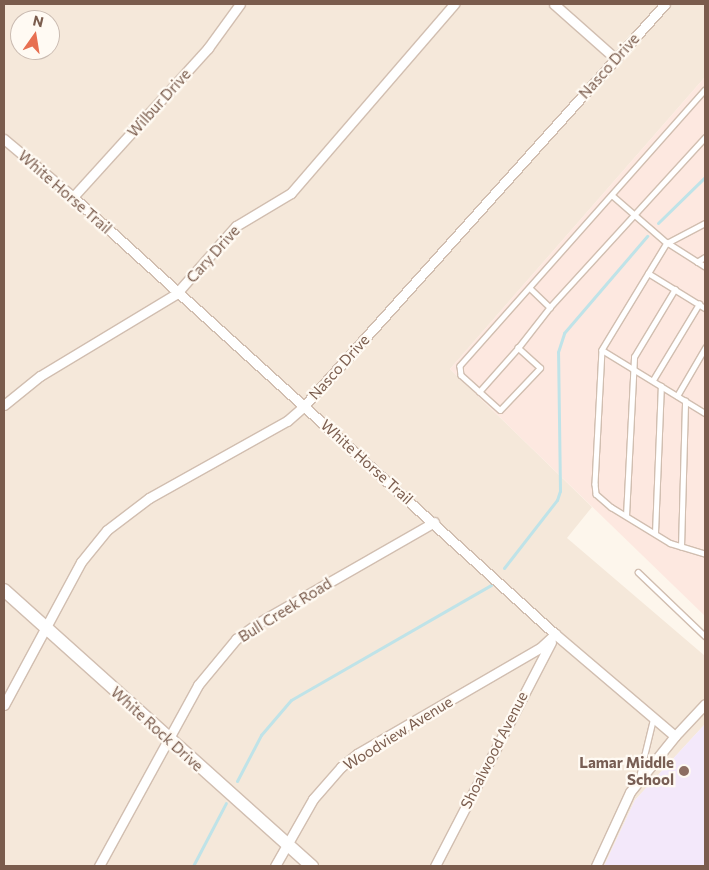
<!DOCTYPE html>
<html>
<head>
<meta charset="utf-8">
<style>
  body { margin:0 }
  #map { position:relative; width:709px; height:870px; overflow:hidden; background:#fdf6ec; font-family:Commissioner,sans-serif }
  div>[style] { position:absolute }
  .residential>* { inset:0; background:#f5e8da }
  .commercial>* { inset:0; background:#fde8e0 }
  .education>* { inset:0; background:#f3e8fa }
  .stream>* { height:3px; margin:-1.5px; padding:0 1.5px; transform-origin:1.5px; border-radius:1.5px; background:#bfe3e8 }
  .roads { filter:drop-shadow(1px 0 #d1beb0) drop-shadow(-1px 0 #d1beb0) drop-shadow(0 1px #d1beb0) drop-shadow(0 -1px #d1beb0) }
  .lane>* { height:4.5px; margin:-2.25px; padding:0 2.25px; transform-origin:2.25px; border-radius:2.25px; background:#fff }
  .street>* { height:9px; margin:-4.5px; padding:0 4.5px; transform-origin:4.5px; border-radius:4.5px; background:#fff }
  .secondary>* { height:12px; margin:-6px; padding:0 6px; transform-origin:6px; border-radius:6px; background:#fff }
  .dots>* { width:14px; height:14px; translate:-50% -50%; box-sizing:border-box; border:2px solid #fffaf3; border-radius:50% }
  span { translate:-50% -50%; white-space:nowrap; text-align:center; line-height:1.15; -webkit-text-stroke:4.5px #fffaf3; paint-order:stroke }
  .street-label { font-size:15px; color:#7a5c4d }
  .education-label { font-size:15px; color:#785e54; font-weight:700 }
  .right { translate:-100% -50%; text-align:right }
  .frame { position:absolute; inset:0; border:5px solid #7a5c4d; pointer-events:none }
  .north { position:absolute; left:10px; top:10px; width:50px; height:50px; box-sizing:border-box; background:#fffaf3; border:1px solid #cabbb1; border-radius:50%; rotate:13deg; font-size:14px; font-weight:700; line-height:20px; text-align:center; color:#7a5c4d }
  .north::after { content:''; display:block; margin:auto; width:18px; height:22px; background:#e76f51; clip-path:polygon(50% 0,100% 100%,50% 72%,0 100%) }
</style>
</head>
<body>
<div id="map">
  <div class="residential">
    <i style="clip-path:polygon(evenodd,4px 4px,705px 4px,705px 77px,450px 369px,592px 507px,567px 538px,705px 656px,705px 724px,635px 800px,604px 866px,4px 866px,4px 4px,20px 20px,50px 20px,50px 50px,20px 50px,20px 20px)"></i>
  </div>
  <div class="commercial">
    <i style="clip-path:polygon(705px 77px,705px 616px,450px 369px)"></i>
  </div>
  <div class="education">
    <i style="clip-path:polygon(705px 724px,705px 866px,604px 866px,635px 800px)"></i>
  </div>
  <div class="stream">
    <i style="left:658px;top:223px;width:66px;rotate:-44.4deg"></i>
    <i style="left:504px;top:568px;width:86px;rotate:-52.1deg"></i>
    <i style="left:557px;top:500px;width:9px;rotate:-72deg"></i>
    <i style="left:560px;top:491px;width:139px;rotate:-90.8deg"></i>
    <i style="left:558px;top:352px;width:20px;rotate:-72deg"></i>
    <i style="left:564px;top:333px;width:128px;rotate:-49.4deg"></i>
    <i style="left:237px;top:781px;width:52px;rotate:-62.4deg"></i>
    <i style="left:261px;top:735px;width:46px;rotate:-49.4deg"></i>
    <i style="left:291px;top:700px;width:231px;rotate:-29.9deg"></i>
    <i style="left:193px;top:866px;width:71px;rotate:-62.4deg"></i>
  </div>
  <div class="roads">
    <div class="lane">
      <i style="left:705px;top:90px;width:369px;rotate:131.6deg"></i>
      <i style="left:460px;top:366px;width:9px;rotate:84deg"></i>
      <i style="left:461px;top:375px;width:52px;rotate:41.9deg"></i>
      <i style="left:500px;top:410px;width:58px;rotate:-46.4deg"></i>
      <i style="left:540px;top:368px;width:30px;rotate:-138deg"></i>
      <i style="left:518px;top:348px;width:52px;rotate:-52deg"></i>
      <i style="left:550px;top:307px;width:230px;rotate:-47.6deg"></i>
      <i style="left:613px;top:196px;width:72px;rotate:41deg"></i>
      <i style="left:667px;top:243px;width:43px;rotate:-27.8deg"></i>
      <i style="left:697px;top:262px;width:9px;rotate:-32deg"></i>
      <i style="left:705px;top:267px;width:45px;rotate:-147.7deg"></i>
      <i style="left:667px;top:243px;width:125px;rotate:121.3deg"></i>
      <i style="left:602px;top:350px;width:134px;rotate:93deg"></i>
      <i style="left:595px;top:484px;width:10px;rotate:84deg"></i>
      <i style="left:596px;top:494px;width:20px;rotate:41deg"></i>
      <i style="left:611px;top:507px;width:69px;rotate:31.4deg"></i>
      <i style="left:670px;top:543px;width:37px;rotate:17deg"></i>
      <i style="left:648px;top:273px;width:67px;rotate:31.6deg"></i>
      <i style="left:530px;top:288px;width:28px;rotate:44deg"></i>
      <i style="left:602px;top:350px;width:121px;rotate:31.5deg"></i>
      <i style="left:653px;top:380px;width:89px;rotate:-58.8deg"></i>
      <i style="left:479px;top:392px;width:59px;rotate:-48.4deg"></i>
      <i style="left:677px;top:396px;width:56px;rotate:-59.7deg"></i>
      <i style="left:626px;top:516px;width:159px;rotate:-87.1deg"></i>
      <i style="left:634px;top:357px;width:79px;rotate:-58.9deg"></i>
      <i style="left:655px;top:533px;width:147px;rotate:-87.7deg"></i>
      <i style="left:681px;top:547px;width:146px;rotate:-88.4deg"></i>
      <i style="left:638px;top:572px;width:93px;rotate:43.7deg"></i>
      <i style="left:639px;top:777px;width:60px;rotate:-76.4deg"></i>
    </div>
    <div class="street">
      <i style="left:554px;top:4px;width:83px;rotate:41.6deg"></i>
      <i style="left:4px;top:139px;width:90px;rotate:40deg"></i>
      <i style="left:73px;top:197px;width:651px;rotate:42.2deg"></i>
      <i style="left:555px;top:634px;width:157px;rotate:40.4deg"></i>
      <i style="left:73px;top:197px;width:201px;rotate:-47.8deg"></i>
      <i style="left:208px;top:48px;width:54px;rotate:-54deg"></i>
      <i style="left:4px;top:405px;width:46px;rotate:-38.9deg"></i>
      <i style="left:40px;top:376px;width:159px;rotate:-31.1deg"></i>
      <i style="left:176px;top:294px;width:91px;rotate:-48.6deg"></i>
      <i style="left:236px;top:226px;width:64px;rotate:-31deg"></i>
      <i style="left:291px;top:193px;width:250px;rotate:-49.2deg"></i>
      <i style="left:4px;top:705px;width:162px;rotate:-61.7deg"></i>
      <i style="left:81px;top:562px;width:41px;rotate:-50.9deg"></i>
      <i style="left:107px;top:530px;width:53px;rotate:-37.3deg"></i>
      <i style="left:149px;top:498px;width:158px;rotate:-29.2deg"></i>
      <i style="left:287px;top:421px;width:23px;rotate:-41deg"></i>
      <i style="left:304px;top:406px;width:540px;rotate:-48.08deg"></i>
      <i style="left:99px;top:866px;width:206px;rotate:-61.3deg"></i>
      <i style="left:198px;top:685px;width:60px;rotate:-50.4deg"></i>
      <i style="left:236px;top:639px;width:27px;rotate:-36deg"></i>
      <i style="left:258px;top:623px;width:203px;rotate:-29.8deg"></i>
      <i style="left:275px;top:866px;width:77px;rotate:-60.4deg"></i>
      <i style="left:313px;top:799px;width:43px;rotate:-48.8deg"></i>
      <i style="left:341px;top:767px;width:21px;rotate:-39deg"></i>
      <i style="left:357px;top:754px;width:211px;rotate:-30.1deg"></i>
      <i style="left:540px;top:648px;width:21px;rotate:-43deg"></i>
      <i style="left:435px;top:866px;width:252px;rotate:-62.6deg"></i>
      <i style="left:596px;top:866px;width:81px;rotate:-65.3deg"></i>
      <i style="left:630px;top:792px;width:72px;rotate:-51.2deg"></i>
      <i style="left:675px;top:736px;width:44px;rotate:-46.8deg"></i>
    </div>
    <div class="secondary">
      <i style="left:4px;top:590px;width:414px;rotate:41.9deg"></i>
    </div>
  </div>
  <div class="dots">
    <i style="left:684px;top:771px;background:#8d6e63"></i>
  </div>
  <div class="street-label">
    <span style="left:609px;top:66px;rotate:-48deg">Nasco Drive</span>
    <span style="left:159px;top:103px;rotate:-48deg">Wilbur Drive</span>
    <span style="left:65px;top:192px;rotate:41deg">White Horse Trail</span>
    <span style="left:213px;top:254px;rotate:-48deg">Cary Drive</span>
    <span style="left:339px;top:367px;rotate:-48deg">Nasco Drive</span>
    <span style="left:367px;top:462px;rotate:42deg">White Horse Trail</span>
    <span style="left:285px;top:610px;rotate:-32deg">Bull Creek Road</span>
    <span style="left:157px;top:729px;rotate:42deg">White Rock Drive</span>
    <span style="left:398px;top:733px;rotate:-32deg">Woodview Avenue</span>
    <span style="left:494px;top:750px;rotate:-63deg">Shoalwood Avenue</span>
  </div>
  <div class="education-label">
    <span class="right" style="left:674px;top:771px">Lamar Middle<br>School</span>
  </div>
  <div class="frame"></div>
  <div class="north">N</div>
</div>
</body>
</html>
